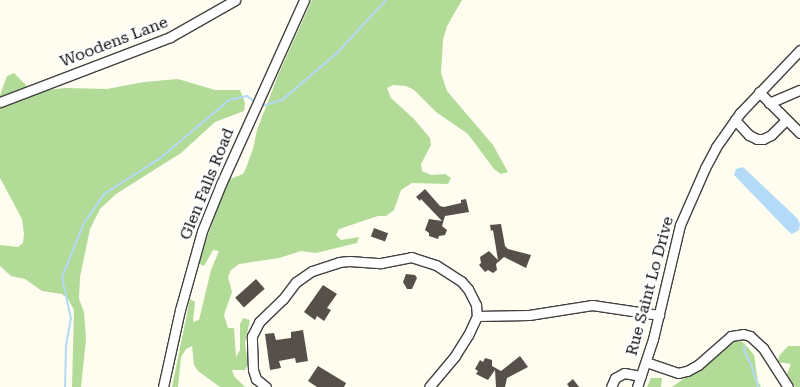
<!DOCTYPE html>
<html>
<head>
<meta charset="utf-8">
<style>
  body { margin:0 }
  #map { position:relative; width:800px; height:387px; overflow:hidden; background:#fffdf0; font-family:"Roboto Serif",serif }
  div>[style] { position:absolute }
  .forest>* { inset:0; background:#b2db97 }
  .water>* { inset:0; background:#b3daf7 }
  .stream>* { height:2px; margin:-1px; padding:0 1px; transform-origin:1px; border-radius:1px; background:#b3daf7 }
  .building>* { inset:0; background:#57504a; transform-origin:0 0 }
  .roads { filter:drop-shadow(1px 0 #414141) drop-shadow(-1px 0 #414141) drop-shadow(0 1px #414141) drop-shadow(0 -1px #414141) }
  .minor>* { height:9px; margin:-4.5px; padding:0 4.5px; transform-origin:4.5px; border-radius:4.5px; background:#fff }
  span { translate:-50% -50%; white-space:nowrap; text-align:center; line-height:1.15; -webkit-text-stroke:5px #fff; paint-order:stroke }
  .street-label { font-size:16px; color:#0e0e0e }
</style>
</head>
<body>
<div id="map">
  <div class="forest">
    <i style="clip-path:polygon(312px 0,462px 0,447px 26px,443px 40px,441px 73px,447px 91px,493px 145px,508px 172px,501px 174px,494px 169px,468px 134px,436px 112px,414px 90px,406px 86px,393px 85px,387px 88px,391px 98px,414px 119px,430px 138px,431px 145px,421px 164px,422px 171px,431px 175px,445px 174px,451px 178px,448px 184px,412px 183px,401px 190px,394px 210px,386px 216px,378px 216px,339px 229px,336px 235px,341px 240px,359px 237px,357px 243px,316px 253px,301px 251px,279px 258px,239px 264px,231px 270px,228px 277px,232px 292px,224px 315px,228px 328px,234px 328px,236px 357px,240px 350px,240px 324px,243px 318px,250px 320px,245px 343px,248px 364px,245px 370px,232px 370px,234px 376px,245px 387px,220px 387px,198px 371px,194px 365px,192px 346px,186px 349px,181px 357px,178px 387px,172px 387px,190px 299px,195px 302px,193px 322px,199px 320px,211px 270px,219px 251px,213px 250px,204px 266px,198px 263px,226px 185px,230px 179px,243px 174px,246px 168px,253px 149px,257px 130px,279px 73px)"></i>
    <i style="clip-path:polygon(14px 73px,29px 88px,37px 91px,65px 88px,107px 89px,144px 82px,178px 79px,215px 90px,240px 90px,245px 103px,244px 111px,215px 122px,181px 153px,116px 194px,100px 209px,90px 229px,80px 277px,79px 299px,84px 312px,86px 339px,81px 387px,72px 387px,74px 310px,68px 299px,62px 294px,42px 291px,25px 279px,11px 276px,0 266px,0 245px,18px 247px,23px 243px,24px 234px,22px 219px,0 178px,0 95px,7px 76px)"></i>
    <i style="clip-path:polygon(738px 340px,744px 343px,754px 355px,758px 382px,761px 387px,672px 387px,703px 365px,724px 344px)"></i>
    <i style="clip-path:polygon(788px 346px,800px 346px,800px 387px,795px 387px,787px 374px,791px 364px,778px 362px,779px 356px)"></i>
    <i style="clip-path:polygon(651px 378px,662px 378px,661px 387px,647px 387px)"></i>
  </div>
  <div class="water">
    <i style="clip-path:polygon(743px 167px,797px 218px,800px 224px,799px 230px,792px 234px,788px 231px,734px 175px,736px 169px)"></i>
  </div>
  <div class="stream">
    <i style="left:259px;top:105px;width:3px;rotate:18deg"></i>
    <i style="left:262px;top:106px;width:21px;rotate:-17deg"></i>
    <i style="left:282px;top:100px;width:72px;rotate:-40.5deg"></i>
    <i style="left:337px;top:53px;width:72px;rotate:-47.2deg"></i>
    <i style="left:745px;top:346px;width:5px;rotate:101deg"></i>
    <i style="left:744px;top:351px;width:15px;rotate:62deg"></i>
    <i style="left:751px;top:364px;width:24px;rotate:73deg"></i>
    <i style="left:65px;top:387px;width:41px;rotate:-88.6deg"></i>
    <i style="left:66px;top:346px;width:27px;rotate:-80deg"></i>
    <i style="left:71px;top:319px;width:43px;rotate:-102.1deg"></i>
    <i style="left:62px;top:277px;width:58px;rotate:-67.8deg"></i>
    <i style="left:84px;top:223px;width:35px;rotate:-55deg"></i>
    <i style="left:104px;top:194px;width:65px;rotate:-32.5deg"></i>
    <i style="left:159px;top:159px;width:92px;rotate:-40.1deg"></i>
    <i style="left:229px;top:100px;width:18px;rotate:-13deg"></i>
    <i style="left:247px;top:96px;width:10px;rotate:37deg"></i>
  </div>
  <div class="building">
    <i style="clip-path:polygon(425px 189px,440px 206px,444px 207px,461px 203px,461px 200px,466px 199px,469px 212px,445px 216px,442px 226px,447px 230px,445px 235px,439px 236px,438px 239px,429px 236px,429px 233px,425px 230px,429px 219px,442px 221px,421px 199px,420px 201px,416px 197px)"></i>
    <i style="clip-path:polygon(501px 224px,505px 246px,508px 249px,531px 255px,526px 268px,504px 257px,496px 264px,497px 270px,493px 273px,488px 270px,485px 272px,479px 265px,481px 263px,480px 257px,489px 251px,498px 260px,493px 230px,491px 231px,490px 225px)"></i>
    <i style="left:374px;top:228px;width:15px;height:9px;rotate:20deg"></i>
    <i style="clip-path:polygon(406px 274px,415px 275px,417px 278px,412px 289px,407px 289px,403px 282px)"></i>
    <i style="left:256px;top:279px;width:13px;height:28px;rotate:48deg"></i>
    <i style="clip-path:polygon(323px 285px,337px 294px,327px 308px,331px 310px,324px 321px,317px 316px,315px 320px,304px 312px)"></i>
    <i style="clip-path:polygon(303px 330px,308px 361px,296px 363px,295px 358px,279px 361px,281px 368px,270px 370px,265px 334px,274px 333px,276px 340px,291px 338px,291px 332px)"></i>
    <i style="clip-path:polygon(520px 356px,528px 367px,507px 378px,505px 387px,496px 387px,495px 370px,488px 380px,476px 374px,478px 371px,475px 369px,480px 360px,483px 362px,485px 358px,492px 360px,492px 366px,501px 371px)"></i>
    <i style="clip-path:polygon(318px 366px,346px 383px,344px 387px,317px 387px,308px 381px)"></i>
    <i style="clip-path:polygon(573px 379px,579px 387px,569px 387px,567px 384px)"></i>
  </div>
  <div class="roads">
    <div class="minor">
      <i style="left:759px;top:92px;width:58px;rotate:45deg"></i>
      <i style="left:0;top:102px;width:182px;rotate:-20.9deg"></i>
      <i style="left:170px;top:37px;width:75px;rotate:-29.6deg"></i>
      <i style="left:769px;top:103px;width:34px;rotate:-23deg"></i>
      <i style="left:735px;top:120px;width:21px;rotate:47deg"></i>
      <i style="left:749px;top:135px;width:9px;rotate:27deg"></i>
      <i style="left:757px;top:139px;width:6px"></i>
      <i style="left:763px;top:139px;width:9px;rotate:-27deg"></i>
      <i style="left:771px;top:135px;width:21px;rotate:-45deg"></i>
      <i style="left:477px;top:316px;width:52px;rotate:-1.1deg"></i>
      <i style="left:529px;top:315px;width:64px;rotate:-9deg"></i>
      <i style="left:592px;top:305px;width:68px;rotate:8.5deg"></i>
      <i style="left:646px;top:362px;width:34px;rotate:19deg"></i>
      <i style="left:678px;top:373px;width:9px;rotate:-13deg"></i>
      <i style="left:687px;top:371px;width:13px;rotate:-29deg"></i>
      <i style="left:698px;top:365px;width:44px;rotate:-41.3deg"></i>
      <i style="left:731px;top:336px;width:12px;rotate:-9deg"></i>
      <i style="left:743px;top:334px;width:7px;rotate:16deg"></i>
      <i style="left:750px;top:336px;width:18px;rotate:43deg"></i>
      <i style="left:763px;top:348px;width:46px;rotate:57.3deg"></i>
      <i style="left:163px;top:387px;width:79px;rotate:-77.6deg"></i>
      <i style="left:180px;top:310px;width:82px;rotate:-74.4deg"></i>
      <i style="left:202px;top:231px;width:51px;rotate:-68deg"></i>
      <i style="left:221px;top:184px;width:202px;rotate:-65.7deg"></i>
      <i style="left:266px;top:387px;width:13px;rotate:-141deg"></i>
      <i style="left:256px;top:379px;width:9px;rotate:-108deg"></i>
      <i style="left:253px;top:370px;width:34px;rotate:-92deg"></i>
      <i style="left:252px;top:336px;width:16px;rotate:-63deg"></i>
      <i style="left:259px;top:322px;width:33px;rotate:-44deg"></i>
      <i style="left:283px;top:299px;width:21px;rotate:-53deg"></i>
      <i style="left:296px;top:282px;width:19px;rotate:-35deg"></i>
      <i style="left:312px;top:271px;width:28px;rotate:-18deg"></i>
      <i style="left:339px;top:262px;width:10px;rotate:-6deg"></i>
      <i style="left:349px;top:261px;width:32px;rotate:4deg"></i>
      <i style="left:381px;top:263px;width:31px;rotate:-11deg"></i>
      <i style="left:411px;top:257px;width:26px;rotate:18deg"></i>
      <i style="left:436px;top:265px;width:30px;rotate:33deg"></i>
      <i style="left:461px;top:281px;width:11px;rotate:49deg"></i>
      <i style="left:468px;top:289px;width:18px;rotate:63deg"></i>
      <i style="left:476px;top:305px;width:11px;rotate:85deg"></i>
      <i style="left:477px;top:316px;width:21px;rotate:115deg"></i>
      <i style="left:468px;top:335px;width:25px;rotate:122deg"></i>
      <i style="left:455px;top:356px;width:40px;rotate:130deg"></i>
      <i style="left:611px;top:387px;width:10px;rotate:-66deg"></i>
      <i style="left:615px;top:378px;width:10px;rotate:-29deg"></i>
      <i style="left:624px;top:373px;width:17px;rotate:10deg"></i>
      <i style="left:637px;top:387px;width:51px;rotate:-71.6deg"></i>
      <i style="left:653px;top:339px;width:117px;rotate:-76.7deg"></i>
      <i style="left:680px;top:225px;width:62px;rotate:-66.3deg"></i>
      <i style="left:705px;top:168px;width:24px;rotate:-62deg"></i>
      <i style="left:716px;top:147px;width:42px;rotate:-54.8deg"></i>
      <i style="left:740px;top:113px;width:87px;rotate:-46.4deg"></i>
    </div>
  </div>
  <div class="street-label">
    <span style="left:114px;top:42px;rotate:-21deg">Woodens Lane</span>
    <span style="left:207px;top:184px;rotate:-68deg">Glen Falls Road</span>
    <span style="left:650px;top:286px;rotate:-75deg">Rue Saint Lo Drive</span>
  </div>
</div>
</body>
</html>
